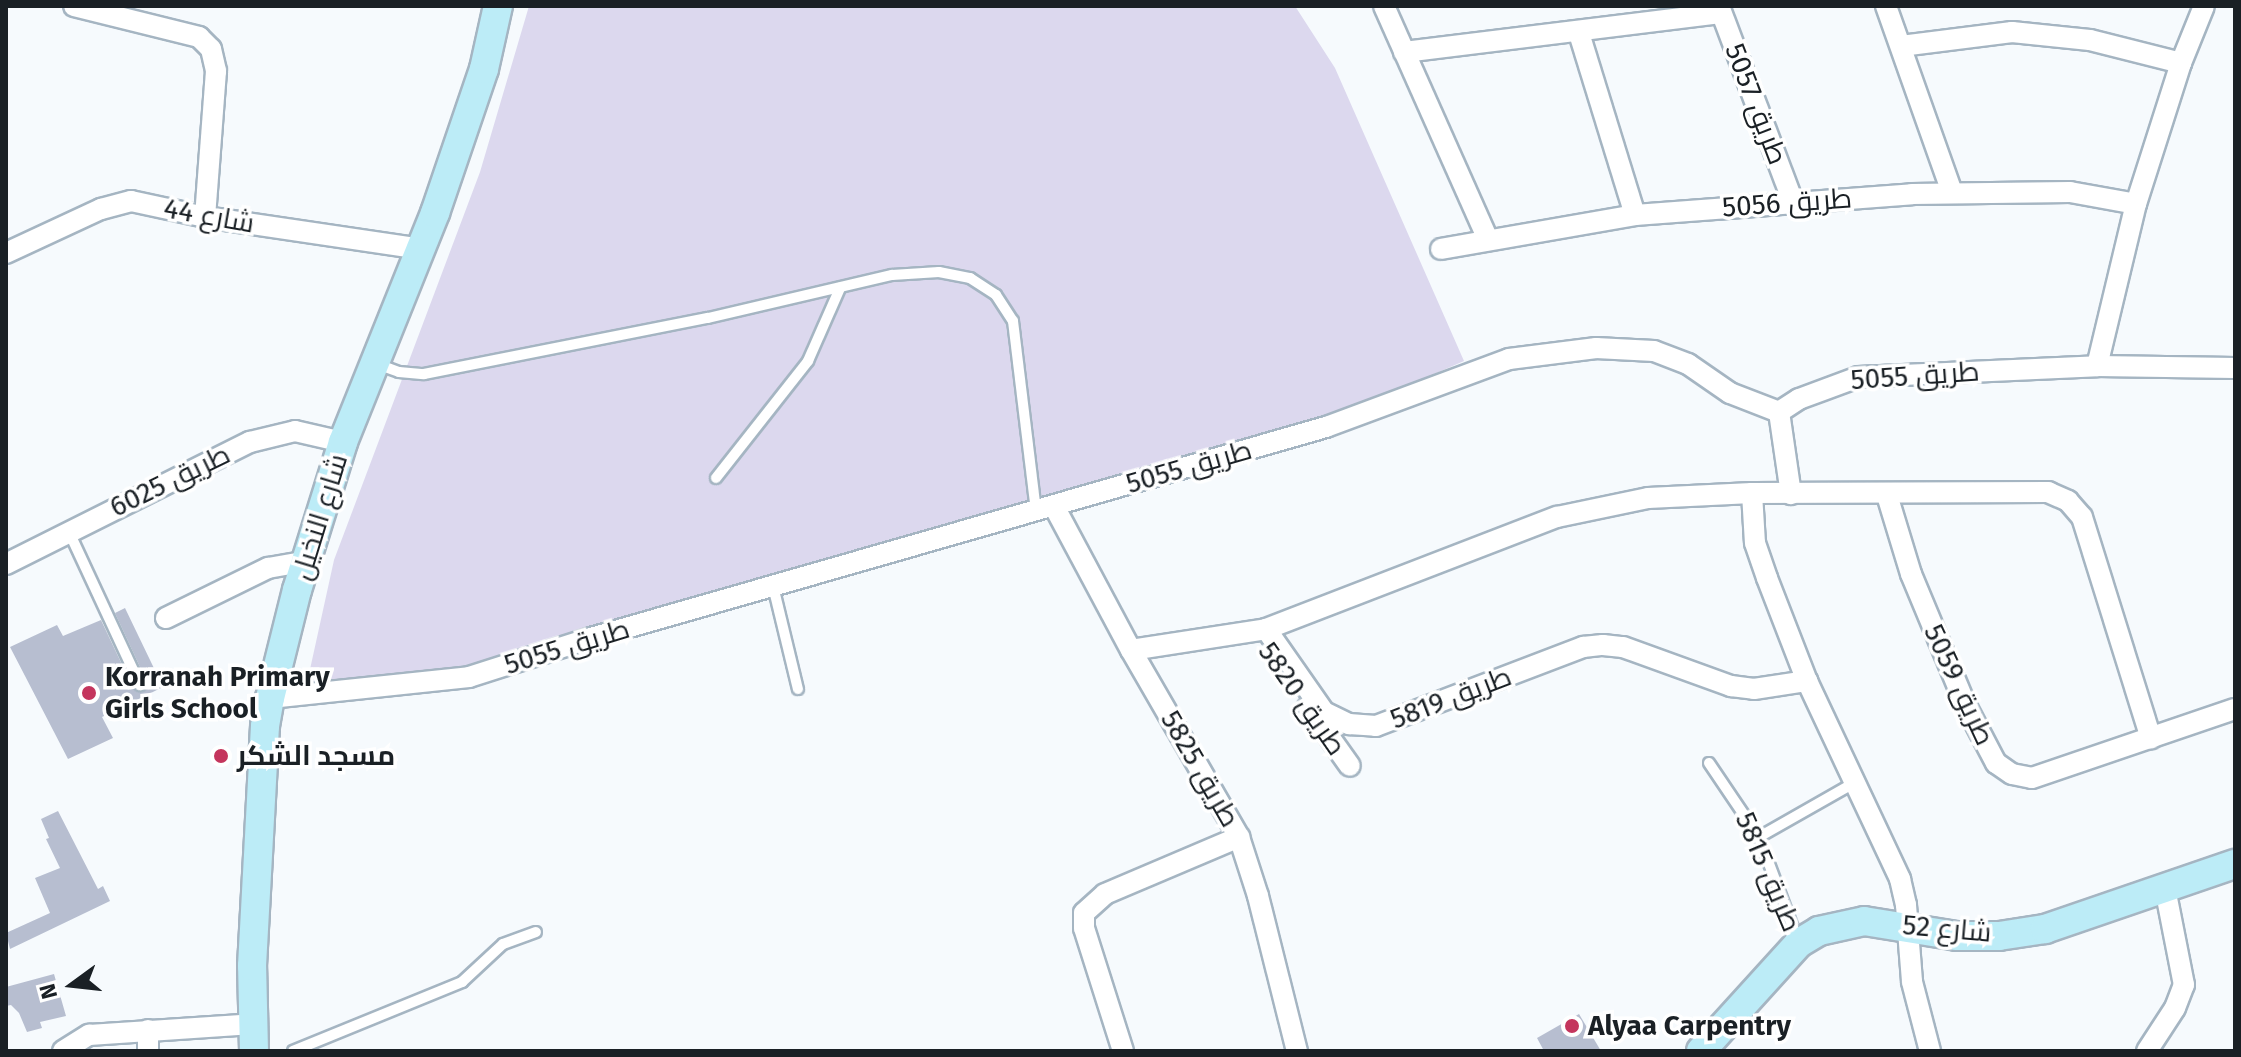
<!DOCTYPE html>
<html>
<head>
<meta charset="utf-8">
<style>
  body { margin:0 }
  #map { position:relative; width:2241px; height:1057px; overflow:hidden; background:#f6fafd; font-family:"Fira Sans",Cairo,sans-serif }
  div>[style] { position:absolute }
  .green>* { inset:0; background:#dcd8ee }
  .building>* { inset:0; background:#b7bed0 }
  .roads { filter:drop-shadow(2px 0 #a5b5c2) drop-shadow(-2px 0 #a5b5c2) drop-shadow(0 2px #a5b5c2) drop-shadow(0 -2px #a5b5c2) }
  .lane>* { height:10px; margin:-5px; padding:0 5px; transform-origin:5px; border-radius:5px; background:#fff }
  .street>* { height:20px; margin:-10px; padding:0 10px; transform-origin:10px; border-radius:10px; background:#fff }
  .secondary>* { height:28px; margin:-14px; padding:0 14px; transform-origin:14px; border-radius:14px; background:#bcecf7 }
  .dots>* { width:22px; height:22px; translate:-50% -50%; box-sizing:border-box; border:4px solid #fff; border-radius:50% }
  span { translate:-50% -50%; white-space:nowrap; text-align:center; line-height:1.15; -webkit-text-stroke:7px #fff; paint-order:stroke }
  .street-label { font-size:28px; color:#1a2025 }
  .poi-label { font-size:28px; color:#1a2025; font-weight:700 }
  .left { translate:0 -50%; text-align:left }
  .frame { position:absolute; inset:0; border:8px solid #1a2025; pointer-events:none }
  .north { position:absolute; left:32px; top:945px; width:80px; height:80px; -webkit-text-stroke:6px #fff; paint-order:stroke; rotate:255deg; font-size:22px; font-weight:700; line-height:32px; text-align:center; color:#1a2025 }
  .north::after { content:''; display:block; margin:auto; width:28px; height:36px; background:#1a2025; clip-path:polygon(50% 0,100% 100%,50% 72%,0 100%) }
</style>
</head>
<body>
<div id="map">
  <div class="green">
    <i style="clip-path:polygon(529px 6px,1295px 6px,1335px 68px,1464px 361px,1363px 405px,636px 614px,459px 673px,307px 683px,334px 560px,480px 172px)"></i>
  </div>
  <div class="building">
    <i style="clip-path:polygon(125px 608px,163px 687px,102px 717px,113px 738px,68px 759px,10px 647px,57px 625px,63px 636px,101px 620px,133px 688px,143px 692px,147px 682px,115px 613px)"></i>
    <i style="clip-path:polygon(58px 811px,98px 889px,103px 886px,110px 901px,10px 949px,6px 933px,50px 913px,35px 878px,60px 868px,46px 839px,49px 838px,41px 819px)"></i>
    <i style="clip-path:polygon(54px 974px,66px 1016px,40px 1022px,42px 1028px,27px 1032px,19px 1013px,11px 1005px,6px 1006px,6px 987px)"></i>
    <i style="clip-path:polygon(1579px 1014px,1601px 1051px,1544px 1051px,1537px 1038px)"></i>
  </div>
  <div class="roads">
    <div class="lane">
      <i style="left:377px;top:364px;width:23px;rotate:20deg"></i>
      <i style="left:399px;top:372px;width:25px;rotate:5deg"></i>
      <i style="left:424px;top:374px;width:289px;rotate:-11.2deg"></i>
      <i style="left:708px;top:318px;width:189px;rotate:-13.2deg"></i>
      <i style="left:892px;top:275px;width:47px;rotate:-3.7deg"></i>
      <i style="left:939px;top:272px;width:32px;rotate:11deg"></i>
      <i style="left:970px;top:278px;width:31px;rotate:33deg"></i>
      <i style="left:996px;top:295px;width:31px;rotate:57deg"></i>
      <i style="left:1013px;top:321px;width:191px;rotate:83.1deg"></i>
      <i style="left:716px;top:478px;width:149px;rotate:-51.8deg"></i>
      <i style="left:808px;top:361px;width:80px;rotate:-66.3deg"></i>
      <i style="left:69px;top:532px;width:169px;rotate:65.1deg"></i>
      <i style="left:773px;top:586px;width:106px;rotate:76.4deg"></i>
      <i style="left:1709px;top:763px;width:89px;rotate:56deg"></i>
      <i style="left:1759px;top:837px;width:111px;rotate:69.4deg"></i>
      <i style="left:1759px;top:837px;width:109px;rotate:-29.6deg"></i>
      <i style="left:293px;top:1051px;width:183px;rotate:-22.2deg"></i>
      <i style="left:462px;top:982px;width:56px;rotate:-42.8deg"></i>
      <i style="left:503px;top:944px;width:35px;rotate:-20deg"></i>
    </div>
    <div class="street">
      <i style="left:74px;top:6px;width:129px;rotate:13.9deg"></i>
      <i style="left:199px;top:37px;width:17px;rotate:45deg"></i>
      <i style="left:211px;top:49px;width:23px;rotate:77deg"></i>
      <i style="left:216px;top:71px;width:146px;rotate:94.3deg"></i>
      <i style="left:1384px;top:6px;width:256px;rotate:66deg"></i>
      <i style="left:1719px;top:6px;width:210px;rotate:69.3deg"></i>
      <i style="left:1886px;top:6px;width:197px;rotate:70.5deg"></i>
      <i style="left:1579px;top:33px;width:190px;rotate:72.9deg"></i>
      <i style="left:1901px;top:46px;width:112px;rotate:-7.2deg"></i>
      <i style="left:2012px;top:32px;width:78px;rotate:5.9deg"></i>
      <i style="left:2090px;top:40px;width:94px;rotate:14.2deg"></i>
      <i style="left:1404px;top:52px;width:319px;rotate:-7deg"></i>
      <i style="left:1441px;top:249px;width:197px;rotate:-9.9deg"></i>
      <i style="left:1635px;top:215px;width:278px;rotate:-4.3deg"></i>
      <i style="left:1912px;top:194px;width:158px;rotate:-0.7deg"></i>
      <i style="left:2070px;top:192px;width:67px;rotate:10.3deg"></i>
      <i style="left:6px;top:253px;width:105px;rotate:-24.9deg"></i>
      <i style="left:101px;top:209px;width:31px;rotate:-15deg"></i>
      <i style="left:131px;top:201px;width:76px;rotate:12.2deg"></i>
      <i style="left:205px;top:217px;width:219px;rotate:8.4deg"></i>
      <i style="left:2097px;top:366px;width:167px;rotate:-76.5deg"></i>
      <i style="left:2136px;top:204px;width:148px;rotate:-72.3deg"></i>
      <i style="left:2181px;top:63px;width:61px;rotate:-68deg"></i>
      <i style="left:1779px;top:412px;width:83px;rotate:81.7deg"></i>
      <i style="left:1752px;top:493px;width:50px;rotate:86.6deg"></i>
      <i style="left:1755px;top:543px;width:37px;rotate:71deg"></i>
      <i style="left:1767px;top:578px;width:110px;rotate:68.8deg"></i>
      <i style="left:1807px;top:681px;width:219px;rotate:64.8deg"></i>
      <i style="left:1900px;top:879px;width:27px;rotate:77deg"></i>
      <i style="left:1906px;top:905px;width:77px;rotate:85.5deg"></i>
      <i style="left:1912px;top:982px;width:71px;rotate:75.4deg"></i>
      <i style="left:1887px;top:495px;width:83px;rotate:73.1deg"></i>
      <i style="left:1911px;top:574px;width:141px;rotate:67.4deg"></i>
      <i style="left:1965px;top:704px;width:67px;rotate:62.3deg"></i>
      <i style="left:1996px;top:763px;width:19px;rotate:35deg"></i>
      <i style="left:2012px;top:774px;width:20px;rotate:11deg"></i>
      <i style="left:2032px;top:778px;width:214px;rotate:-18.8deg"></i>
      <i style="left:1054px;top:506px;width:163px;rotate:61.9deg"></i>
      <i style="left:1131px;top:650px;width:216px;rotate:60deg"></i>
      <i style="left:1239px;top:837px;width:62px;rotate:72.1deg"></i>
      <i style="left:1258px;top:896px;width:160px;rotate:75.9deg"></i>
      <i style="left:6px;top:564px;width:273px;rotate:-26.6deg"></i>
      <i style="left:250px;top:442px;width:46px;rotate:-13.7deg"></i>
      <i style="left:295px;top:431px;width:49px;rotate:12.9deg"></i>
      <i style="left:166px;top:618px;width:114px;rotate:-26.1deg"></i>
      <i style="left:268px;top:568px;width:39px;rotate:-10deg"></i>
      <i style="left:1266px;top:629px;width:312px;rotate:-21.1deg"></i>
      <i style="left:1557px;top:517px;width:93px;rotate:-11.8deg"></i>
      <i style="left:1648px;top:498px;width:104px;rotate:-2.8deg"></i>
      <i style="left:1752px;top:493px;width:296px;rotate:-0.2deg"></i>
      <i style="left:2048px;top:492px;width:22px;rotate:24deg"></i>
      <i style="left:2068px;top:501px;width:21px;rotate:49deg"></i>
      <i style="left:2082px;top:517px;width:232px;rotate:72.7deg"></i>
      <i style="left:1131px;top:650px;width:137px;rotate:-8.8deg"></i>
      <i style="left:1266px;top:629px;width:101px;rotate:55.1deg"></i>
      <i style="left:1324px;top:712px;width:28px;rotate:26deg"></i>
      <i style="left:1349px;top:724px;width:27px;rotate:4deg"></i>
      <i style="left:1376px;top:726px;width:222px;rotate:-20.9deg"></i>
      <i style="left:1583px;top:647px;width:20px;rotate:-6deg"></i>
      <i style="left:1603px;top:645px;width:20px;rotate:6deg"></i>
      <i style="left:1623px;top:647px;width:115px;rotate:19.9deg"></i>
      <i style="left:1731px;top:686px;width:23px;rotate:7deg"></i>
      <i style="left:1754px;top:689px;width:54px;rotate:-8.6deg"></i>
      <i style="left:270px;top:698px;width:200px;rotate:-6deg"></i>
      <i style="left:469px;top:677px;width:128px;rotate:-17.7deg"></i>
      <i style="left:591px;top:638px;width:765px;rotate:-16.02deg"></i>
      <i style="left:1326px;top:427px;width:195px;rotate:-20.4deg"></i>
      <i style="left:1509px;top:359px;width:88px;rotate:-7.2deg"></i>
      <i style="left:1596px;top:348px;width:58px;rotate:3deg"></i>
      <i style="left:1654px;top:351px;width:36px;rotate:21deg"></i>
      <i style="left:1688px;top:364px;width:51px;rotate:34.6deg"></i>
      <i style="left:1730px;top:393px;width:53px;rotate:21.2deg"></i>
      <i style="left:1779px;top:412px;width:24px;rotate:-33deg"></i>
      <i style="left:1799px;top:399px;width:63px;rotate:-20.4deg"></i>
      <i style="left:1858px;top:377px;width:239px;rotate:-2.6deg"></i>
      <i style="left:2097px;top:366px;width:138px;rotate:0.8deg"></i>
      <i style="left:1308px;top:707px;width:72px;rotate:54.6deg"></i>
      <i style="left:148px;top:1030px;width:21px;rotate:90deg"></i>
      <i style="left:63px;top:1051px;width:31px;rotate:-32deg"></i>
      <i style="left:89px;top:1035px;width:164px;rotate:-3.8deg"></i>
      <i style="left:1123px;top:1051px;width:129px;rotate:-107.6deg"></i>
      <i style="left:1084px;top:928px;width:15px;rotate:-90deg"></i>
      <i style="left:1084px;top:913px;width:28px;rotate:-42deg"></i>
      <i style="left:1105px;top:894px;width:146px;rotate:-23deg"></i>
      <i style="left:2147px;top:1051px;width:51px;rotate:-56.9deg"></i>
      <i style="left:2175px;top:1008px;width:25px;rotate:-69deg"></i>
      <i style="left:2184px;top:985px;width:99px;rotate:-101.1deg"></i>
    </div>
    <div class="secondary">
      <i style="left:254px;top:1051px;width:85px;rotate:-91.3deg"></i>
      <i style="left:252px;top:966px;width:240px;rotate:-86.9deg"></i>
      <i style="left:265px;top:726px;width:28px;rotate:-80deg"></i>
      <i style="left:270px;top:698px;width:111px;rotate:-76deg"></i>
      <i style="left:297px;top:590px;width:155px;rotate:-72.7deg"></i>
      <i style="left:343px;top:442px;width:247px;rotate:-68.1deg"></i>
      <i style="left:435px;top:213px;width:152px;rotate:-71.2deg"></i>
      <i style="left:484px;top:69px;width:65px;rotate:-77.5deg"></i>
      <i style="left:1701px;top:1051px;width:146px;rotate:-47.8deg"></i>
      <i style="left:1799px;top:943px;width:23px;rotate:-31deg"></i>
      <i style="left:1819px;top:931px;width:46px;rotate:-12.5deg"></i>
      <i style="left:1864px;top:921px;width:94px;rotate:9.2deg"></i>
      <i style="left:1957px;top:936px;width:42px"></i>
      <i style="left:1999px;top:936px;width:47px;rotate:-8.7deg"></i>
      <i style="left:2045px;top:929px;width:201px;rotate:-18.9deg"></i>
    </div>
  </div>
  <div class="dots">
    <i style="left:89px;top:693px;background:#c4355d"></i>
    <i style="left:221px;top:756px;background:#c4355d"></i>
    <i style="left:1572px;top:1026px;background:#c4355d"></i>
  </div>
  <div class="street-label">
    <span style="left:1756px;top:104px;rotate:69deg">طريق 5057</span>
    <span style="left:1787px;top:203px;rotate:-4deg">طريق 5056</span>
    <span style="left:209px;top:216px;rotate:10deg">شارع 44</span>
    <span style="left:1915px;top:376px;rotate:-4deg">طريق 5055</span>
    <span style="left:1189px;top:467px;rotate:-16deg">طريق 5055</span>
    <span style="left:170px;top:481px;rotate:-26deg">طريق 6025</span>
    <span style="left:320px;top:517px;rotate:-73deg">شارع النخيل</span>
    <span style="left:567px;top:647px;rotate:-17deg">طريق 5055</span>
    <span style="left:1959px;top:685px;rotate:65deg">طريق 5059</span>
    <span style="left:1451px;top:698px;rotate:-21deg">طريق 5819</span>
    <span style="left:1302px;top:699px;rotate:55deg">طريق 5820</span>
    <span style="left:1200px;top:769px;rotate:60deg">طريق 5825</span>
    <span style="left:1768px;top:872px;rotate:67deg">طريق 5815</span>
    <span style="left:1947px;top:929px;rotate:5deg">شارع 52</span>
  </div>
  <div class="poi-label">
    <span class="left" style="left:105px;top:693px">Korranah Primary<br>Girls School</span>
    <span class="left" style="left:237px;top:756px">مسجد الشكر</span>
    <span class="left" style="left:1588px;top:1026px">Alyaa Carpentry</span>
  </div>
  <div class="frame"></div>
  <div class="north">N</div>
</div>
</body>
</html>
